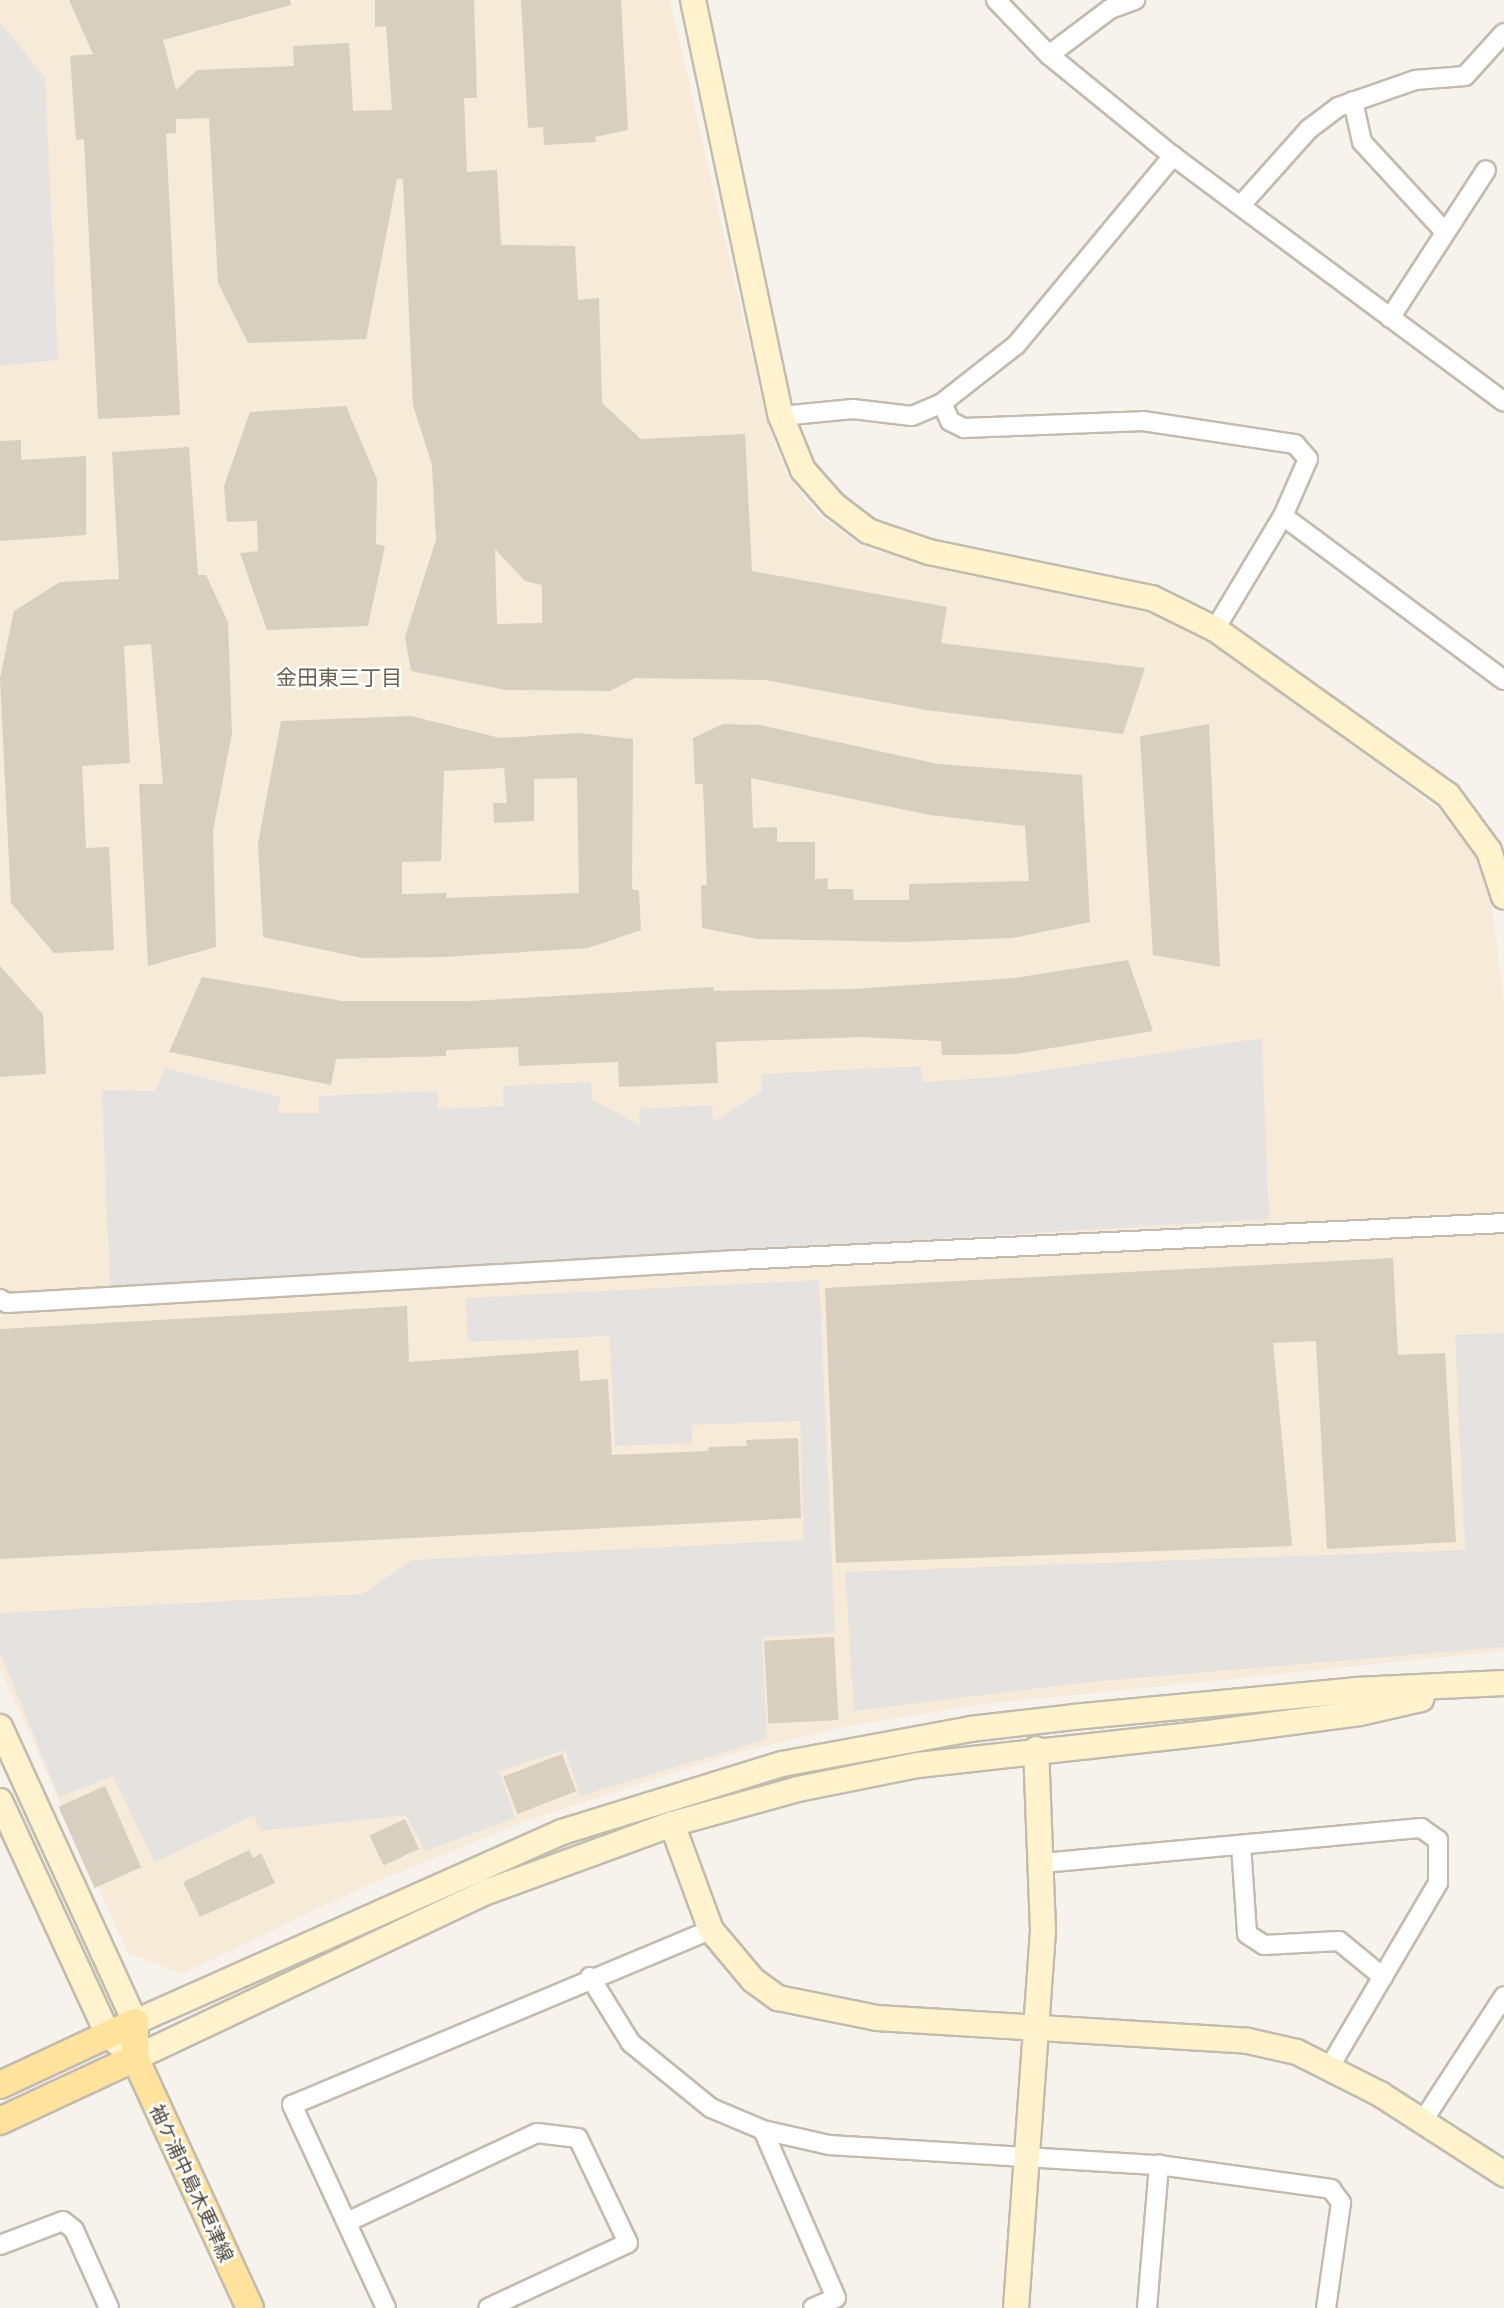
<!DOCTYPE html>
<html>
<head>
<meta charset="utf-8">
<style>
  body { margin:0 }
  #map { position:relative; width:1504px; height:2308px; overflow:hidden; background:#f6f3ec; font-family:Lato,"Noto Sans JP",sans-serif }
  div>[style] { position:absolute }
  .commercial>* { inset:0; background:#f7ead8 }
  .parking>* { inset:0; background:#e5e3e0 }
  .building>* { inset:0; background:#d8cfc1; transform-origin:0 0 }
  .roads { filter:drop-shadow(2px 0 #c2bbae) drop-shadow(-2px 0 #c2bbae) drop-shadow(0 2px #c2bbae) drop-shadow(0 -2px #c2bbae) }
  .street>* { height:18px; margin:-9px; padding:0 9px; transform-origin:9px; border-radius:9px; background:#fff }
  .secondary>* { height:24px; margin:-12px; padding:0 12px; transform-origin:12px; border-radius:12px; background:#fff3cd }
  .primary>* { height:26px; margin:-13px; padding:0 13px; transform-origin:13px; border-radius:13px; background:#ffe39c }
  span { translate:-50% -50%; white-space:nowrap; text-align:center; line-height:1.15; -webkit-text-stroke:5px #fff; paint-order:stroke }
  .street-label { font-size:19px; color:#4b4439 }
  .neighbourhood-label { font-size:21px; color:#6e6250 }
</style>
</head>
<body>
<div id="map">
  <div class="commercial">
    <i style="clip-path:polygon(0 0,670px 0,765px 414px,786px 474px,820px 516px,866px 549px,1141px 603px,1239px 661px,1436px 808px,1468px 839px,1489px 885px,1504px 998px,1504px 1651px,984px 1704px,849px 1726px,736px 1753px,528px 1820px,359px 1889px,182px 1974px,128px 1953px,0 1669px)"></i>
  </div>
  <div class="parking">
    <i style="clip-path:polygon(0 22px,45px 78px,58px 360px,0 366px)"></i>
    <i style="clip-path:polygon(1262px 1038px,1269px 1219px,110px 1288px,102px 1090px,156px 1091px,165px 1068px,281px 1097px,277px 1113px,319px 1113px,319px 1096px,437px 1091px,438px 1109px,504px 1106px,503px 1086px,591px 1082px,592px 1100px,640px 1125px,639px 1109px,712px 1105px,713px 1122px,762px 1091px,761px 1074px,921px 1066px,923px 1082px,1001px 1077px)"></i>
    <i style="clip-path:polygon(819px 1280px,835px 1633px,762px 1637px,767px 1739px,580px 1796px,565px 1750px,499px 1771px,515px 1818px,425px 1851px,406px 1815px,261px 1831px,254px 1815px,155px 1862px,113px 1776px,59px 1797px,0 1652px,0 1613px,362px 1594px,412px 1560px,804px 1540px,800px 1421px,692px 1425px,692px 1443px,615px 1446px,610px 1336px,468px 1342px,466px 1298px)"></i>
    <i style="clip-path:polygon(1504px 1333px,1504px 1647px,1090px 1682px,854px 1711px,845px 1572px,1465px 1550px,1455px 1335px)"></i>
  </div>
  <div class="building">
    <i style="clip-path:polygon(evenodd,69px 0,290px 0,291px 5px,163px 40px,176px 90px,197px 70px,294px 66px,293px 46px,349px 43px,353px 111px,392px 110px,386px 26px,375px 27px,375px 0,474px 0,477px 98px,464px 98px,467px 172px,497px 170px,501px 245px,575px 246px,578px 300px,599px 298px,602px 403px,641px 439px,745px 434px,752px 571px,947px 607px,941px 643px,1145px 668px,1123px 734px,926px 710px,765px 680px,635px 678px,610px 691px,506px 690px,411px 671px,405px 637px,436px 540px,432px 465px,413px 405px,403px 179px,397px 179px,366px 339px,248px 343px,218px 283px,209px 118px,176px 119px,176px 133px,166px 134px,180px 415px,98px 419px,84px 139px,76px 140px,70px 56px,93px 54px,69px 0,495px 549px,525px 581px,542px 585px,542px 623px,497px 624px,495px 549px)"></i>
    <i style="clip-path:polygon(521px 0,621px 0,628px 130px,595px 137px,596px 142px,544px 145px,543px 127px,528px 128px)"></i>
    <i style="clip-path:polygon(346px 406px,377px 479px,376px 544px,385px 546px,368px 626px,267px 630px,240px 553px,258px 551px,257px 521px,227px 522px,224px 486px,250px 412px)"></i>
    <i style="clip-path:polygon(21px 440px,21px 460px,86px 456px,86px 535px,0 541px,0 441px)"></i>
    <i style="clip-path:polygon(189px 447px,198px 575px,206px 575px,228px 622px,232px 733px,213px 831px,216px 947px,148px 966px,139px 784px,163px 784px,151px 644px,124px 646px,130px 763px,82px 766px,86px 848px,109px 847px,114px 950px,54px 953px,11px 903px,0 678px,14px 611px,60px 582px,119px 579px,112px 452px)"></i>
    <i style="clip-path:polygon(evenodd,411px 716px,500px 738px,578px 733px,633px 739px,632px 889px,639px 891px,641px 930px,588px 948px,443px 957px,362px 958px,263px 937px,258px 843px,281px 721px,411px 716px,504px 768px,507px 803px,493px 803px,494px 823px,534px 821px,534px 779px,577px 778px,579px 893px,446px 898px,447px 893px,402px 894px,402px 862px,441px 861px,444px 771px,504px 768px)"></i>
    <i style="clip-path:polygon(evenodd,723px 724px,760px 725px,938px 764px,1082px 775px,1090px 922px,1012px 938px,904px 942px,758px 939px,702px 928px,701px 885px,707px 885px,703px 784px,695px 784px,693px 738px,723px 724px,751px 778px,930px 815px,1025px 826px,1029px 881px,909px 884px,909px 900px,854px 900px,853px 889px,827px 889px,828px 878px,815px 879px,815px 842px,777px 842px,777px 827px,753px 828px,751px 778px)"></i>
    <i style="clip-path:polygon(1209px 724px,1220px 967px,1153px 955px,1140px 736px)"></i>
    <i style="clip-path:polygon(1128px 960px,1153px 1031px,1016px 1054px,967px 1055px,942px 1055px,941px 1041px,861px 1037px,716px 1042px,718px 1083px,619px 1087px,618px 1062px,519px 1066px,518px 1047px,446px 1050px,446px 1056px,336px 1059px,331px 1085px,169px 1052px,202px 977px,343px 1001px,469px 1001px,713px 987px,714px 991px,853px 989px,1015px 978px)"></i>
    <i style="clip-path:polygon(0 966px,43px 1014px,46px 1074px,0 1077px)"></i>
    <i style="clip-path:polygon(1393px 1258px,1398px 1355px,1445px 1353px,1456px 1542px,1327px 1549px,1316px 1341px,1273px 1343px,1292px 1546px,836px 1563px,825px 1288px)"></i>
    <i style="clip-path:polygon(407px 1306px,409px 1362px,578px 1350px,580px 1381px,608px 1379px,612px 1455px,708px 1451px,709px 1447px,747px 1446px,746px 1440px,798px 1438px,801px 1518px,0 1559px,0 1329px)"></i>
    <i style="left:834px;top:1637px;width:83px;height:70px;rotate:87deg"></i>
    <i style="left:562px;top:1754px;width:40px;height:63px;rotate:69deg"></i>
    <i style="left:105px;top:1786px;width:89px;height:51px;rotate:66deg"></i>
    <i style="left:405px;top:1819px;width:33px;height:39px;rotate:65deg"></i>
    <i style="clip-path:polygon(249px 1850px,253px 1858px,261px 1853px,275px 1883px,200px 1917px,183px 1882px)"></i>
  </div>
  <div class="roads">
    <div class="street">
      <i style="left:996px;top:0;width:76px;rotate:46.1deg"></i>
      <i style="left:1049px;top:55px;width:160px;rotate:39.2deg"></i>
      <i style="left:1173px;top:156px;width:412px;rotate:36.6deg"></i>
      <i style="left:1049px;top:55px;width:76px;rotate:-37deg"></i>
      <i style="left:1110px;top:9px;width:27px;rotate:-20deg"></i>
      <i style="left:1353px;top:101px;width:42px;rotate:77.6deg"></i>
      <i style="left:1362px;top:142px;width:122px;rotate:47.3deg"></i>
      <i style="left:1241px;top:205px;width:102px;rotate:-48.2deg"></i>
      <i style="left:1309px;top:129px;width:36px;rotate:-37deg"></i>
      <i style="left:1338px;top:107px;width:82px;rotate:-19.3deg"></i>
      <i style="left:1415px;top:80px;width:50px;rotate:-4.6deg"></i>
      <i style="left:1465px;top:76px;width:58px;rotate:-47.8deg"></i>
      <i style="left:1390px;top:318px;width:176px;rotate:-57deg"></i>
      <i style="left:942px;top:403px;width:20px;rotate:66deg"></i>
      <i style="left:950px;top:421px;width:16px;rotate:27deg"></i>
      <i style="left:964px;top:428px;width:179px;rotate:-2.2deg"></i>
      <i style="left:1143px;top:421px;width:154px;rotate:8.6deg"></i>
      <i style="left:1295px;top:444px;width:20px;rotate:49deg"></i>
      <i style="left:1308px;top:459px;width:62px;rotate:113.7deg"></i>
      <i style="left:1283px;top:516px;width:132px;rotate:121deg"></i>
      <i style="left:781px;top:416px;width:72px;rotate:-5.6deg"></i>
      <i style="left:853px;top:409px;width:59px;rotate:6.8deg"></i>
      <i style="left:912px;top:416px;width:33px;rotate:-23deg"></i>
      <i style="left:942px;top:403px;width:94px;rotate:-38.1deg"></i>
      <i style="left:1016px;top:345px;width:246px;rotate:-50.3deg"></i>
      <i style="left:1283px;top:516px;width:275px;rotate:36.6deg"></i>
      <i style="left:0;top:1299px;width:8px;rotate:30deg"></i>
      <i style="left:7px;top:1303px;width:731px;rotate:-3.37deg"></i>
      <i style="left:737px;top:1260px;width:768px;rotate:-2.76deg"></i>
      <i style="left:1241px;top:1845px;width:89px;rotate:86.1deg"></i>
      <i style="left:1247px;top:1934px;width:20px;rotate:33deg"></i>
      <i style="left:1264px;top:1945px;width:75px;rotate:-3.1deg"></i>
      <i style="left:1339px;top:1941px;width:57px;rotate:39.3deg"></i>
      <i style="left:1043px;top:1863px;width:380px;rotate:-5.3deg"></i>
      <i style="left:1421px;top:1828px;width:21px;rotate:35deg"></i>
      <i style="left:1438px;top:1840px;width:43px;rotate:90deg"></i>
      <i style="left:1438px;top:1883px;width:212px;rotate:120.5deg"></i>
      <i style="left:590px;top:1977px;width:78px;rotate:58.2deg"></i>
      <i style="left:631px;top:2043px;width:103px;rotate:39.1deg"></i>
      <i style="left:711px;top:2108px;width:56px;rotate:22.9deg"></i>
      <i style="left:763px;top:2130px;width:68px;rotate:12.8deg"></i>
      <i style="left:829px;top:2145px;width:331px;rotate:3.5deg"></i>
      <i style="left:1159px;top:2165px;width:174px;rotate:7.9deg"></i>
      <i style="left:1331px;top:2189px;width:17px;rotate:54deg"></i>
      <i style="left:1341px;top:2203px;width:106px;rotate:98.1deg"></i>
      <i style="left:1422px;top:2122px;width:150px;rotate:-56.9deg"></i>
      <i style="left:763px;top:2130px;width:183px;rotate:66.5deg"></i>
      <i style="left:836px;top:2298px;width:25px;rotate:157deg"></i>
      <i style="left:347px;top:2222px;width:210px;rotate:-25.1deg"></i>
      <i style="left:537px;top:2133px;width:41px;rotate:7deg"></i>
      <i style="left:578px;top:2138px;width:116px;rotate:64.5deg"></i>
      <i style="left:628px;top:2243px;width:154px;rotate:155.1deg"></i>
      <i style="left:0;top:2245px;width:67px;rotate:-20.9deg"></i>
      <i style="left:63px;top:2221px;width:14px;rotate:39deg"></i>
      <i style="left:74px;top:2230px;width:85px;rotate:65.8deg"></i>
      <i style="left:386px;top:2308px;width:224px;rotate:-114.8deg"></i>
      <i style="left:292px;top:2105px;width:454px;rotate:-22.7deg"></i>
      <i style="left:1147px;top:2308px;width:144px;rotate:-85.2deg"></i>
    </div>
    <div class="secondary">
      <i style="left:693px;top:0;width:425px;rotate:78.1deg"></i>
      <i style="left:781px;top:416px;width:58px;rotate:67.8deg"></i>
      <i style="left:803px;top:470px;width:47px;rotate:48.5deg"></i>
      <i style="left:834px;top:505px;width:43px;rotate:37.4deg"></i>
      <i style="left:868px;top:531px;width:65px;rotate:19deg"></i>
      <i style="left:929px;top:552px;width:228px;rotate:11.7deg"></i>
      <i style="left:1152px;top:598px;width:70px;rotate:26.2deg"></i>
      <i style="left:1215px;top:629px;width:286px;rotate:35.5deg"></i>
      <i style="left:1448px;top:795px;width:69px;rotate:53.8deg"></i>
      <i style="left:1489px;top:851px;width:48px;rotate:71.9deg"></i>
      <i style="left:0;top:1727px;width:324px;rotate:65.4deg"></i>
      <i style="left:135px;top:2022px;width:467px;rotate:-24deg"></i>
      <i style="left:562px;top:1832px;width:230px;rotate:-17.2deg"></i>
      <i style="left:782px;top:1764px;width:191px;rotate:-10.5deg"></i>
      <i style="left:970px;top:1729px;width:104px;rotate:-6.6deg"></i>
      <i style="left:1073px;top:1717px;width:284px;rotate:-5.4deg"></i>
      <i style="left:1356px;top:1690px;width:148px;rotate:-2.7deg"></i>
      <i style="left:0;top:1801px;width:258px;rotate:65.2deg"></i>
      <i style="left:108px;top:2035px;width:35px;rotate:40deg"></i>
      <i style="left:135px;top:2058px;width:391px;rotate:-25.3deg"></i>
      <i style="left:489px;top:1891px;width:195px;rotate:-20.1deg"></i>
      <i style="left:672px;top:1824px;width:131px;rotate:-15.5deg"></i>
      <i style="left:798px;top:1789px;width:122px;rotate:-11.3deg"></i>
      <i style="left:918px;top:1765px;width:300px;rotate:-6.3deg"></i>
      <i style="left:1216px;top:1732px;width:145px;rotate:-7.5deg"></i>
      <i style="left:1360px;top:1713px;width:63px;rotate:-12.9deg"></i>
      <i style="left:672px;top:1824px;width:113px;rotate:69.8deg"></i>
      <i style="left:711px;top:1930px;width:65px;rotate:50deg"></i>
      <i style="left:753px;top:1980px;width:31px;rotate:36deg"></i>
      <i style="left:778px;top:1998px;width:101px;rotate:11.4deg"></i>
      <i style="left:877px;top:2018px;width:372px;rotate:3.5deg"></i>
      <i style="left:1248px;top:2041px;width:50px;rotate:12.7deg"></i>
      <i style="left:1297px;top:2052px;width:93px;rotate:26.8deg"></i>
      <i style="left:1380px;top:2094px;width:148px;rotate:32.8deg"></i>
      <i style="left:1016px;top:2308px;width:379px;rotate:-85.9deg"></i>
      <i style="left:1043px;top:1930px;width:181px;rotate:-92.2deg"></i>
    </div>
    <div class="primary">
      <i style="left:0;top:2085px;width:149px;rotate:-25deg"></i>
      <i style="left:135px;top:2022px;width:36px;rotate:90deg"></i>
      <i style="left:135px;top:2058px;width:275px;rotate:65.3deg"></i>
      <i style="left:0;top:2121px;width:149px;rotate:-25deg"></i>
    </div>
  </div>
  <div class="street-label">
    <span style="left:192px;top:2183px;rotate:65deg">袖ケ浦中島木更津線</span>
  </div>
  <div class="neighbourhood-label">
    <span style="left:339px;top:677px">金田東三丁目</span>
  </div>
</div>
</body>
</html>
